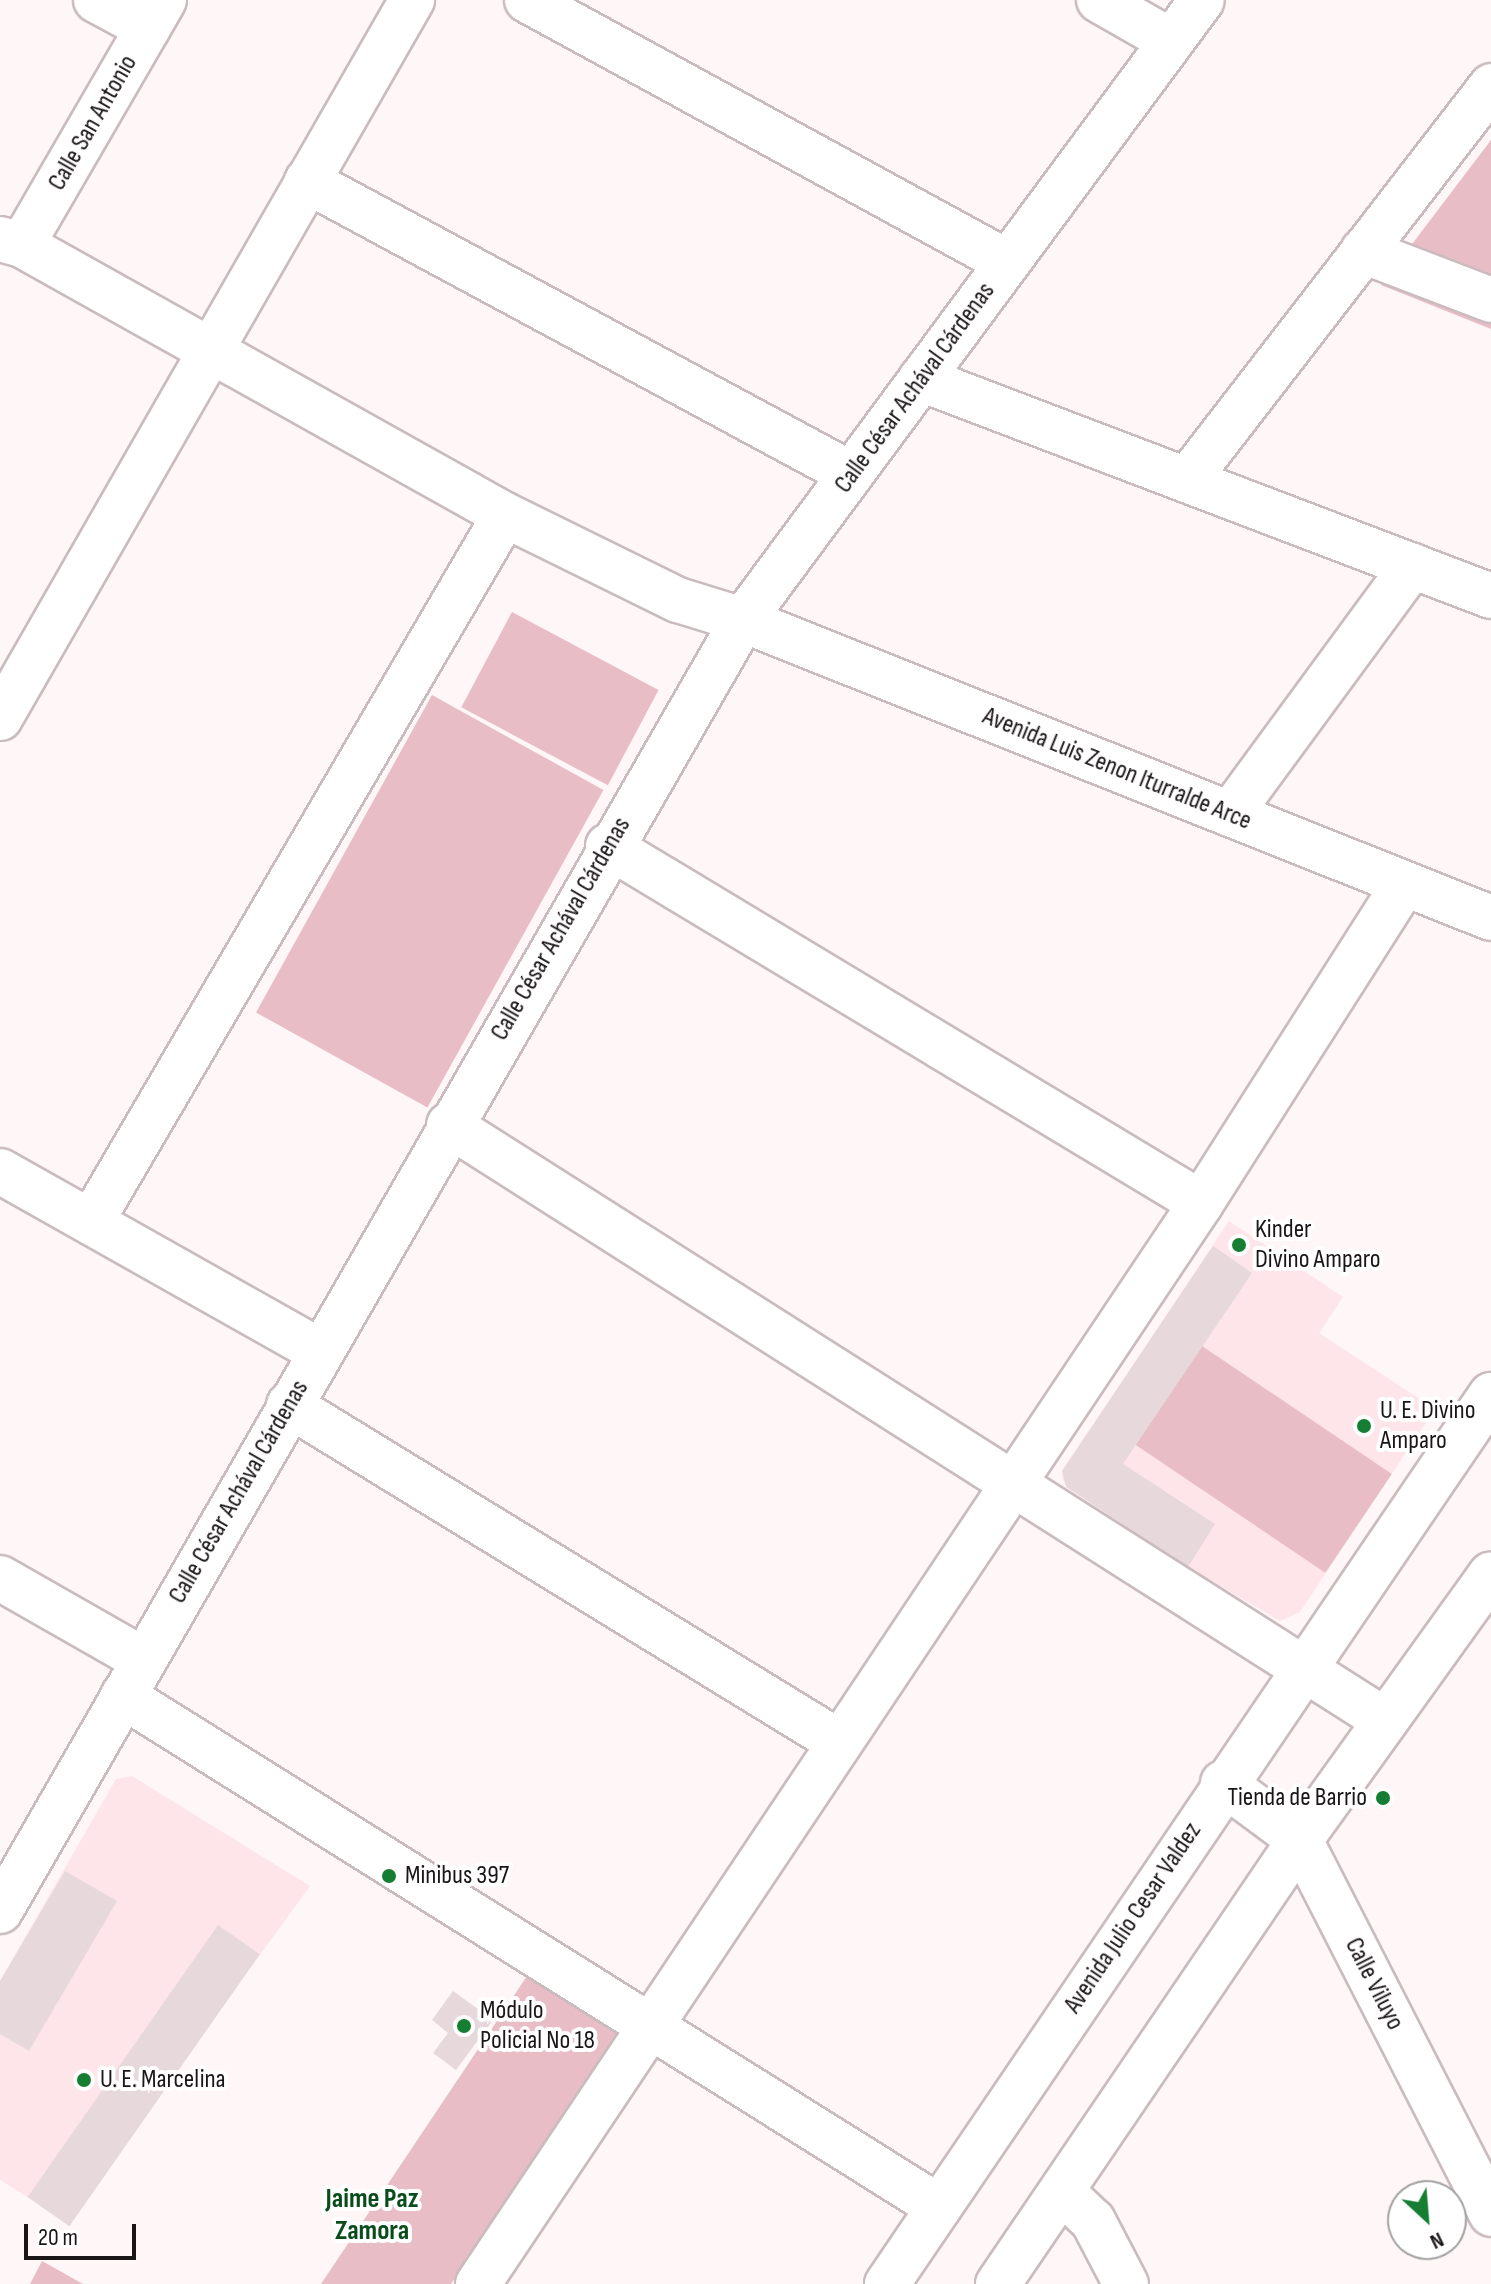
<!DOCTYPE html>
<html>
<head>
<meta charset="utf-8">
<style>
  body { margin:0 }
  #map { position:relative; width:1491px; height:2284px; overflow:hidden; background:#fff6f8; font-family:"Sofia Sans Condensed",sans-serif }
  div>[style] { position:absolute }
  .built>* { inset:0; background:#fde5ea }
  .green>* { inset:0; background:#e8bdc5; transform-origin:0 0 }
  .building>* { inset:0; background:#e7d8db; transform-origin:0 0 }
  .roads { filter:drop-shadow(2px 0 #cabcbe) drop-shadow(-2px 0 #cabcbe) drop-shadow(0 2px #cabcbe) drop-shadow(0 -2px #cabcbe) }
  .street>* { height:44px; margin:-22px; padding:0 22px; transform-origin:22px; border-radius:22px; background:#fff }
  .secondary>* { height:44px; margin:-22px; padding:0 22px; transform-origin:22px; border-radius:22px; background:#fff }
  .dots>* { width:22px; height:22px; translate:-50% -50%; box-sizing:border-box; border:4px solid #fff; border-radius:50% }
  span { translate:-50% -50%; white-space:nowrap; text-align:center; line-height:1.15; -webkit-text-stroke:8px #fff; paint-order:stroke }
  .street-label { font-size:26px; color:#1a1516 }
  .poi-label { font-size:26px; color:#1a1516 }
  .left { translate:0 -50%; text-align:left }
  .right { translate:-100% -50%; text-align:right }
  .neighbourhood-label { font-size:28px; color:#0b4c1c; font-weight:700 }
  .north { position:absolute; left:1387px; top:2180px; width:80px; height:80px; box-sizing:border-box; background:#fff; border:2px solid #a3a1a2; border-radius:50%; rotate:154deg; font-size:22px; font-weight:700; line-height:32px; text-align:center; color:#1a1516 }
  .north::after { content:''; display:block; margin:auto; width:28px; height:36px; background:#167e32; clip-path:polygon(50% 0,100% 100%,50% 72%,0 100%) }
  .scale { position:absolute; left:24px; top:2224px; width:112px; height:36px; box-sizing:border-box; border:4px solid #1a1516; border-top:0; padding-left:10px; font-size:24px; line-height:28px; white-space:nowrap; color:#1a1516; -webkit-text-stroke:6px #fff; paint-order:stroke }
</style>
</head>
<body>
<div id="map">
  <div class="built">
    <i style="clip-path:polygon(1229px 1221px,1343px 1297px,1319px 1333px,1435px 1409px,1300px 1612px,1280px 1621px,1188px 1567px,1063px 1481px,1062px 1471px)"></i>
    <i style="clip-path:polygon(132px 1776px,310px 1886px,66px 2221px,0 2180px,0 1981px,116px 1779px)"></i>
  </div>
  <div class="green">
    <i style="clip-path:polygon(1491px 140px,1491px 329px,1381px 285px)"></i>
    <i style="left:512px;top:612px;width:166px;height:108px;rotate:28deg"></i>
    <i style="left:432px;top:695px;width:196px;height:363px;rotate:29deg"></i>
    <i style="left:1202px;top:1346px;width:229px;height:119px;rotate:34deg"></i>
    <i style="clip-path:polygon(527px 1976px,624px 2037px,451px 2284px,321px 2284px)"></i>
    <i style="clip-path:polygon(42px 2261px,83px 2284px,30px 2284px)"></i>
  </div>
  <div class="building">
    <i style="clip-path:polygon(1213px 1246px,1252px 1273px,1123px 1464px,1215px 1524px,1188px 1567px,1066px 1487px,1062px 1471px)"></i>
    <i style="clip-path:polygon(65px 1871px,117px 1901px,29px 2051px,0 2034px,0 1981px)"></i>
    <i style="left:218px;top:1925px;width:51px;height:332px;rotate:35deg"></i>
    <i style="clip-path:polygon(453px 1991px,493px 2020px,456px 2070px,433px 2053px,448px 2033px,432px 2020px)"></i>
  </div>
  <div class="roads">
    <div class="street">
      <i style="left:96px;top:0;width:59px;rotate:28.3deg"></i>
      <i style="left:527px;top:0;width:547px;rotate:28.63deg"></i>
      <i style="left:1099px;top:0;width:83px;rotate:29.7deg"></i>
      <i style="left:307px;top:181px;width:618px;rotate:28.31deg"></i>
      <i style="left:0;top:239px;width:23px;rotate:15deg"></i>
      <i style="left:22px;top:245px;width:553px;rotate:29.21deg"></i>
      <i style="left:505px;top:515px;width:193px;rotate:26.2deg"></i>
      <i style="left:678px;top:600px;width:68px;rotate:17.1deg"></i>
      <i style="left:743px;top:620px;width:805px;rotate:21.72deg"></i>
      <i style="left:22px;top:245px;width:283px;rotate:-59.9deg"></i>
      <i style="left:1363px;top:251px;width:137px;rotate:20.9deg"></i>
      <i style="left:921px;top:379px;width:610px;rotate:20.84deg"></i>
      <i style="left:1187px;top:480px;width:498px;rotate:-52.3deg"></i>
      <i style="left:0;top:718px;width:828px;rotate:-60.15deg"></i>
      <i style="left:1230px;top:814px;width:308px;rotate:-53.7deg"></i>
      <i style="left:608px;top:846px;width:692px;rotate:31.05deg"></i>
      <i style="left:449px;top:1125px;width:1110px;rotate:32.46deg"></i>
      <i style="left:0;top:1171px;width:367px;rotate:29.4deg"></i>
      <i style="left:91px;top:1222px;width:819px;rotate:-59.65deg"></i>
      <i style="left:289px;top:1405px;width:643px;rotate:31.51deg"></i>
      <i style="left:0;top:1578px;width:166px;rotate:29.7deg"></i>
      <i style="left:123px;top:1696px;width:963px;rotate:32.06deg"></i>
      <i style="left:1223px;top:1783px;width:96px;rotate:36.5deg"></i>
      <i style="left:1300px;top:1840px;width:420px;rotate:62.9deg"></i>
      <i style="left:0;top:1911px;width:1490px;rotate:-60.08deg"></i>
      <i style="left:743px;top:620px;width:771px;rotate:-53.49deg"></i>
      <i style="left:1062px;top:2192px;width:42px;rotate:43.1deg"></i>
      <i style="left:1093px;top:2221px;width:71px;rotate:62.4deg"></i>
      <i style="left:478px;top:2284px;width:1300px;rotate:-56.22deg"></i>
      <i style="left:1201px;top:1203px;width:378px;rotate:-57.5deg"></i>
    </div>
    <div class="secondary">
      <i style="left:887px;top:2284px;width:1075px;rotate:-55.81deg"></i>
      <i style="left:998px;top:2284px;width:537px;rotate:-55.78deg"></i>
      <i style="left:1300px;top:1840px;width:327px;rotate:-54.3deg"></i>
    </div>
  </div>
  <div class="dots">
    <i style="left:1239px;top:1245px;background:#167e32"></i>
    <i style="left:1364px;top:1426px;background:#167e32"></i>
    <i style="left:1383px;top:1798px;background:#167e32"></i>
    <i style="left:389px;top:1876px;background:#167e32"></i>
    <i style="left:464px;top:2026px;background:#167e32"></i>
    <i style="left:84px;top:2080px;background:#167e32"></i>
  </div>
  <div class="street-label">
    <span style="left:93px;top:123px;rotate:-60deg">Calle San Antonio</span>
    <span style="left:915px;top:388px;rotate:-54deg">Calle César Achával Cárdenas</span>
    <span style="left:1117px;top:769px;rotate:22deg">Avenida Luis Zenon Iturralde Arce</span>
    <span style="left:561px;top:929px;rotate:-60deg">Calle César Achával Cárdenas</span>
    <span style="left:239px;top:1492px;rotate:-60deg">Calle César Achával Cárdenas</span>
    <span style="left:1133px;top:1918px;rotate:-56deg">Avenida Julio Cesar Valdez</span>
    <span style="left:1374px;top:1984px;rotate:63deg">Calle Viluyo</span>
  </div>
  <div class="poi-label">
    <span class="left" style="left:1255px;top:1245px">Kinder<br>Divino Amparo</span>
    <span class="left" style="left:1380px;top:1426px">U. E. Divino<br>Amparo</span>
    <span class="right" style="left:1367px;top:1798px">Tienda de Barrio</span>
    <span class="left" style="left:405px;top:1876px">Minibus 397</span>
    <span class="left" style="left:480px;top:2026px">Módulo<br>Policial No 18</span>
    <span class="left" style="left:100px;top:2080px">U. E. Marcelina</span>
  </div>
  <div class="neighbourhood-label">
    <span style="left:372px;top:2215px">Jaime Paz<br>Zamora</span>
  </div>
  <div class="north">N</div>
  <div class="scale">20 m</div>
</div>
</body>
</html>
